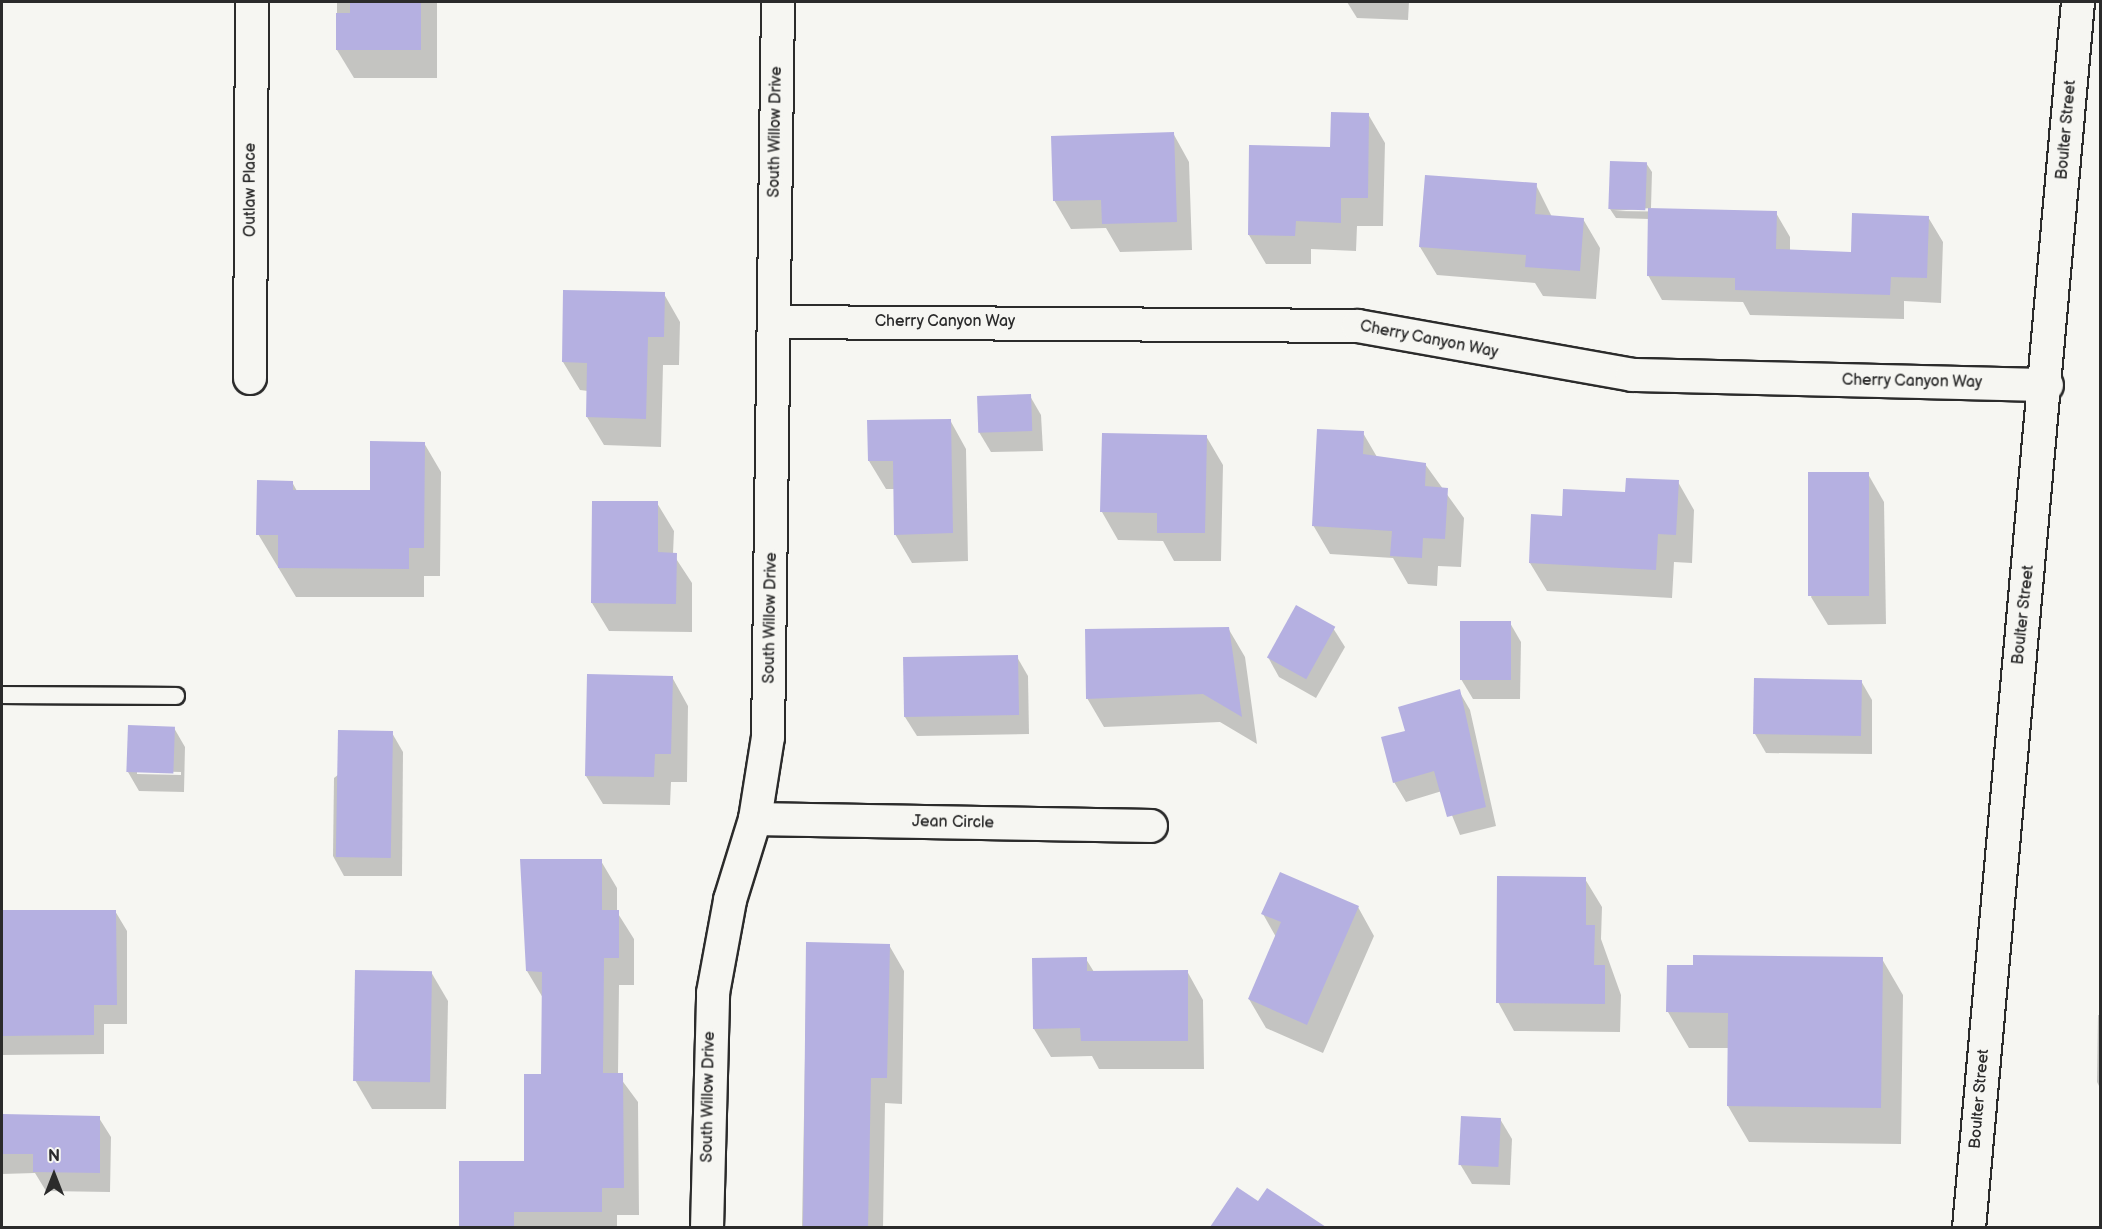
<!DOCTYPE html>
<html>
<head>
<meta charset="utf-8">
<style>
  body { margin:0 }
  #map { position:relative; width:2102px; height:1229px; overflow:hidden; background:#f6f6f2; font-family:"Balsamiq Sans",sans-serif }
  div>[style] { position:absolute }
  .shadow>* { inset:0; background:#0003 }
  .building>* { inset:0; background:#b5b0e1; transform-origin:0 0 }
  .roads { filter:drop-shadow(2px 0 #2b2b2b) drop-shadow(-2px 0 #2b2b2b) drop-shadow(0 2px #2b2b2b) drop-shadow(0 -2px #2b2b2b) }
  .service>* { height:16px; margin:-8px; padding:0 8px; transform-origin:8px; border-radius:8px; background:#f6f6f2 }
  .minor>* { height:32px; margin:-16px; padding:0 16px; transform-origin:16px; border-radius:16px; background:#f6f6f2 }
  span { translate:-50% -50%; white-space:nowrap; text-align:center; line-height:1.15; -webkit-text-stroke:6px #f6f6f2; paint-order:stroke }
  .street-label { font-size:16px; color:#2b2b2b }
  .frame { position:absolute; inset:0; border:3px solid #2b2b2b; pointer-events:none }
  .north { position:absolute; left:24px; top:1145px; width:60px; height:60px; -webkit-text-stroke:4px #f6f6f2; paint-order:stroke; rotate:0deg; font-size:16px; font-weight:700; line-height:24px; text-align:center; color:#2b2b2b }
  .north::after { content:''; display:block; margin:auto; width:21px; height:27px; background:#2b2b2b; clip-path:polygon(50% 0,100% 100%,50% 72%,0 100%) }
</style>
</head>
<body>
<div id="map">
  <div class="shadow">
    <i style="clip-path:polygon(337px 2px,437px 2px,437px 78px,354px 78px,337px 50px)"></i>
    <i style="clip-path:polygon(1347px 2px,1409px 2px,1408px 20px,1357px 18px)"></i>
    <i style="clip-path:polygon(1368px 114px,1385px 143px,1383px 226px,1357px 226px,1356px 251px,1311px 249px,1311px 264px,1266px 264px,1249px 235px,1251px 146px,1332px 148px)"></i>
    <i style="clip-path:polygon(1173px 133px,1189px 162px,1192px 250px,1120px 252px,1106px 228px,1071px 229px,1054px 200px)"></i>
    <i style="clip-path:polygon(1646px 163px,1652px 172px,1651px 208px,1614px 211px,1776px 213px,1790px 237px,1790px 251px,1853px 253px,1928px 217px,1943px 242px,1941px 303px,1904px 301px,1904px 319px,1750px 315px,1743px 302px,1662px 300px,1648px 275px,1649px 219px,1616px 218px,1610px 209px)"></i>
    <i style="clip-path:polygon(1536px 185px,1552px 217px,1583px 219px,1600px 248px,1596px 299px,1543px 296px,1535px 283px,1437px 275px,1420px 247px)"></i>
    <i style="clip-path:polygon(664px 294px,680px 322px,679px 365px,663px 365px,661px 447px,604px 445px,587px 417px,588px 391px,580px 390px,563px 362px)"></i>
    <i style="clip-path:polygon(1030px 396px,1041px 415px,1043px 451px,991px 452px,979px 432px)"></i>
    <i style="clip-path:polygon(950px 420px,966px 449px,968px 561px,912px 563px,895px 534px,894px 489px,886px 489px,869px 461px)"></i>
    <i style="clip-path:polygon(1363px 433px,1377px 457px,1425px 464px,1464px 518px,1461px 567px,1438px 566px,1437px 586px,1408px 584px,1393px 558px,1330px 554px,1313px 525px)"></i>
    <i style="clip-path:polygon(1206px 436px,1223px 465px,1221px 561px,1174px 561px,1163px 541px,1118px 540px,1102px 512px)"></i>
    <i style="clip-path:polygon(424px 443px,441px 472px,440px 576px,424px 576px,424px 597px,296px 597px,258px 534px,292px 482px,297px 491px,371px 491px)"></i>
    <i style="clip-path:polygon(1868px 474px,1884px 502px,1886px 624px,1828px 625px,1811px 597px)"></i>
    <i style="clip-path:polygon(1678px 482px,1694px 510px,1692px 563px,1674px 562px,1672px 598px,1547px 591px,1530px 563px,1563px 517px)"></i>
    <i style="clip-path:polygon(657px 503px,674px 531px,673px 554px,692px 583px,692px 632px,609px 631px,592px 603px)"></i>
    <i style="clip-path:polygon(1510px 623px,1521px 642px,1520px 699px,1473px 699px,1461px 679px)"></i>
    <i style="clip-path:polygon(1228px 628px,1245px 657px,1257px 744px,1220px 722px,1104px 727px,1087px 698px)"></i>
    <i style="clip-path:polygon(1333px 628px,1345px 647px,1316px 698px,1279px 677px,1268px 657px)"></i>
    <i style="clip-path:polygon(1017px 657px,1028px 676px,1029px 734px,917px 736px,905px 717px)"></i>
    <i style="clip-path:polygon(672px 677px,688px 706px,687px 782px,671px 782px,670px 805px,603px 804px,586px 776px)"></i>
    <i style="clip-path:polygon(1861px 681px,1872px 700px,1872px 754px,1766px 753px,1755px 734px)"></i>
    <i style="clip-path:polygon(1459px 691px,1470px 710px,1496px 826px,1460px 835px,1442px 791px,1406px 802px,1394px 782px,1407px 732px)"></i>
    <i style="clip-path:polygon(evenodd,174px 728px,185px 747px,184px 792px,139px 791px,128px 772px,174px 728px,137px 771px,181px 772px,181px 775px,137px 774px,137px 771px)"></i>
    <i style="clip-path:polygon(392px 733px,403px 752px,402px 876px,344px 876px,333px 856px,334px 778px)"></i>
    <i style="clip-path:polygon(601px 861px,617px 888px,617px 912px,634px 939px,634px 985px,619px 985px,618px 1075px,638px 1102px,639px 1215px,617px 1215px,617px 1228px,460px 1228px,461px 1162px,526px 1163px,542px 1075px,543px 998px,527px 971px)"></i>
    <i style="clip-path:polygon(1585px 879px,1602px 907px,1601px 939px,1621px 995px,1620px 1032px,1514px 1031px,1498px 1002px)"></i>
    <i style="clip-path:polygon(1358px 907px,1374px 936px,1323px 1053px,1266px 1028px,1249px 999px,1276px 937px,1263px 914px)"></i>
    <i style="clip-path:polygon(115px 911px,127px 931px,127px 1024px,104px 1024px,104px 1054px,2px 1055px,2px 912px)"></i>
    <i style="clip-path:polygon(807px 944px,889px 945px,904px 971px,902px 1104px,885px 1103px,883px 1228px,802px 1228px)"></i>
    <i style="clip-path:polygon(1086px 959px,1094px 972px,1187px 971px,1203px 1000px,1204px 1069px,1099px 1069px,1092px 1056px,1051px 1057px,1034px 1029px)"></i>
    <i style="clip-path:polygon(1882px 959px,1903px 995px,1901px 1144px,1749px 1142px,1728px 1106px,1729px 1048px,1689px 1048px,1668px 1012px)"></i>
    <i style="clip-path:polygon(431px 972px,448px 1001px,446px 1109px,372px 1109px,355px 1080px)"></i>
    <i style="clip-path:polygon(2098px 1015px,2100px 1015px,2100px 1088px,2097px 1082px)"></i>
    <i style="clip-path:polygon(2px 1116px,99px 1118px,111px 1137px,110px 1192px,46px 1191px,35px 1173px,2px 1174px)"></i>
    <i style="clip-path:polygon(1500px 1119px,1512px 1139px,1510px 1185px,1472px 1184px,1460px 1164px)"></i>
    <i style="clip-path:polygon(1238px 1189px,1259px 1203px,1267px 1190px,1323px 1228px,1212px 1228px)"></i>
  </div>
  <div class="building">
    <i style="clip-path:polygon(350px 2px,421px 2px,421px 50px,336px 50px,336px 13px,350px 13px)"></i>
    <i style="clip-path:polygon(1331px 112px,1369px 113px,1368px 198px,1341px 198px,1341px 223px,1296px 221px,1295px 236px,1248px 235px,1249px 145px,1330px 147px)"></i>
    <i style="clip-path:polygon(1174px 132px,1177px 222px,1102px 224px,1101px 200px,1053px 201px,1051px 136px)"></i>
    <i style="left:1610px;top:161px;width:37px;height:48px;rotate:2deg"></i>
    <i style="clip-path:polygon(1425px 175px,1537px 183px,1535px 214px,1584px 218px,1580px 271px,1525px 267px,1526px 255px,1419px 247px)"></i>
    <i style="clip-path:polygon(1648px 208px,1777px 211px,1776px 249px,1851px 252px,1852px 213px,1929px 216px,1927px 278px,1891px 277px,1890px 295px,1735px 290px,1735px 278px,1647px 276px)"></i>
    <i style="clip-path:polygon(563px 290px,665px 292px,664px 337px,648px 337px,646px 419px,586px 417px,587px 363px,562px 362px)"></i>
    <i style="left:1031px;top:394px;width:37px;height:54px;rotate:88deg"></i>
    <i style="clip-path:polygon(951px 419px,953px 533px,894px 535px,893px 461px,868px 461px,867px 420px)"></i>
    <i style="clip-path:polygon(1317px 429px,1364px 431px,1363px 454px,1426px 463px,1425px 486px,1448px 488px,1445px 539px,1423px 538px,1422px 558px,1390px 556px,1392px 531px,1312px 526px)"></i>
    <i style="clip-path:polygon(1102px 433px,1207px 435px,1205px 533px,1157px 533px,1157px 513px,1100px 512px)"></i>
    <i style="clip-path:polygon(370px 441px,425px 442px,424px 548px,409px 548px,409px 569px,278px 568px,278px 535px,256px 535px,257px 480px,293px 481px,293px 490px,370px 490px)"></i>
    <i style="left:1869px;top:472px;width:124px;height:61px;rotate:90deg"></i>
    <i style="clip-path:polygon(1626px 478px,1679px 480px,1676px 535px,1658px 534px,1656px 570px,1529px 563px,1531px 514px,1562px 516px,1563px 489px,1625px 492px)"></i>
    <i style="clip-path:polygon(592px 501px,658px 501px,658px 552px,677px 553px,676px 604px,591px 603px)"></i>
    <i style="left:1296px;top:605px;width:45px;height:60px;rotate:29deg"></i>
    <i style="left:1460px;top:621px;width:51px;height:59px"></i>
    <i style="clip-path:polygon(1229px 627px,1242px 717px,1203px 694px,1086px 699px,1085px 629px)"></i>
    <i style="left:1018px;top:655px;width:60px;height:115px;rotate:89deg"></i>
    <i style="clip-path:polygon(587px 674px,673px 676px,671px 754px,655px 754px,654px 777px,585px 776px)"></i>
    <i style="left:1754px;top:678px;width:108px;height:56px;rotate:1deg"></i>
    <i style="clip-path:polygon(1460px 689px,1486px 807px,1447px 817px,1434px 771px,1393px 783px,1381px 737px,1405px 731px,1398px 707px)"></i>
    <i style="left:128px;top:725px;width:47px;height:47px;rotate:2deg"></i>
    <i style="left:338px;top:730px;width:55px;height:127px;rotate:1deg"></i>
    <i style="clip-path:polygon(520px 859px,602px 859px,602px 910px,619px 910px,619px 958px,604px 958px,603px 1073px,623px 1073px,624px 1188px,602px 1188px,602px 1212px,514px 1212px,514px 1227px,459px 1227px,459px 1161px,524px 1161px,524px 1074px,541px 1074px,542px 972px,526px 971px)"></i>
    <i style="clip-path:polygon(1280px 872px,1359px 906px,1307px 1025px,1248px 999px,1281px 922px,1261px 914px)"></i>
    <i style="clip-path:polygon(1497px 876px,1586px 877px,1586px 925px,1595px 925px,1594px 965px,1605px 965px,1605px 1004px,1496px 1003px)"></i>
    <i style="clip-path:polygon(2px 910px,116px 910px,117px 1005px,94px 1005px,94px 1035px,2px 1036px)"></i>
    <i style="clip-path:polygon(806px 942px,890px 944px,887px 1078px,871px 1078px,868px 1227px,803px 1227px)"></i>
    <i style="clip-path:polygon(1693px 955px,1883px 957px,1881px 1108px,1727px 1106px,1728px 1013px,1666px 1012px,1667px 965px,1693px 965px)"></i>
    <i style="clip-path:polygon(1087px 957px,1087px 971px,1188px 970px,1188px 1041px,1081px 1041px,1080px 1028px,1033px 1029px,1032px 958px)"></i>
    <i style="left:355px;top:970px;width:77px;height:111px;rotate:1deg"></i>
    <i style="clip-path:polygon(2px 1114px,100px 1116px,100px 1173px,33px 1172px,33px 1154px,2px 1154px)"></i>
    <i style="left:1461px;top:1116px;width:40px;height:49px;rotate:3deg"></i>
    <i style="clip-path:polygon(1237px 1187px,1258px 1201px,1267px 1188px,1326px 1227px,1210px 1227px)"></i>
  </div>
  <div class="roads">
    <div class="service">
      <i style="left:2px;top:695px;width:174px;rotate:0.3deg"></i>
    </div>
    <div class="minor">
      <i style="left:774px;top:322px;width:584px;rotate:0.39deg"></i>
      <i style="left:1358px;top:326px;width:278px;rotate:10.1deg"></i>
      <i style="left:1632px;top:375px;width:415px;rotate:1.4deg"></i>
      <i style="left:250px;top:378px;width:376px;rotate:-89.7deg"></i>
      <i style="left:755px;top:819px;width:396px;rotate:1deg"></i>
      <i style="left:707px;top:1228px;width:235px;rotate:-88.5deg"></i>
      <i style="left:713px;top:993px;width:95px;rotate:-79.6deg"></i>
      <i style="left:730px;top:900px;width:85px;rotate:-72.8deg"></i>
      <i style="left:755px;top:819px;width:83px;rotate:-81deg"></i>
      <i style="left:768px;top:737px;width:735px;rotate:-89.22deg"></i>
      <i style="left:1969px;top:1228px;width:1231px;rotate:-84.92deg"></i>
    </div>
  </div>
  <div class="street-label">
    <span style="left:2067px;top:130px;rotate:-85deg">Boulter Street</span>
    <span style="left:776px;top:132px;rotate:-89deg">South Willow Drive</span>
    <span style="left:251px;top:190px;rotate:-90deg">Outlaw Place</span>
    <span style="left:945px;top:322px">Cherry Canyon Way</span>
    <span style="left:1429px;top:340px;rotate:11deg">Cherry Canyon Way</span>
    <span style="left:1912px;top:382px;rotate:1deg">Cherry Canyon Way</span>
    <span style="left:2024px;top:615px;rotate:-84deg">Boulter Street</span>
    <span style="left:771px;top:618px;rotate:-89deg">South Willow Drive</span>
    <span style="left:953px;top:823px;rotate:1deg">Jean Circle</span>
    <span style="left:709px;top:1097px;rotate:-89deg">South Willow Drive</span>
    <span style="left:1980px;top:1099px;rotate:-85deg">Boulter Street</span>
  </div>
  <div class="frame"></div>
  <div class="north">N</div>
</div>
</body>
</html>
